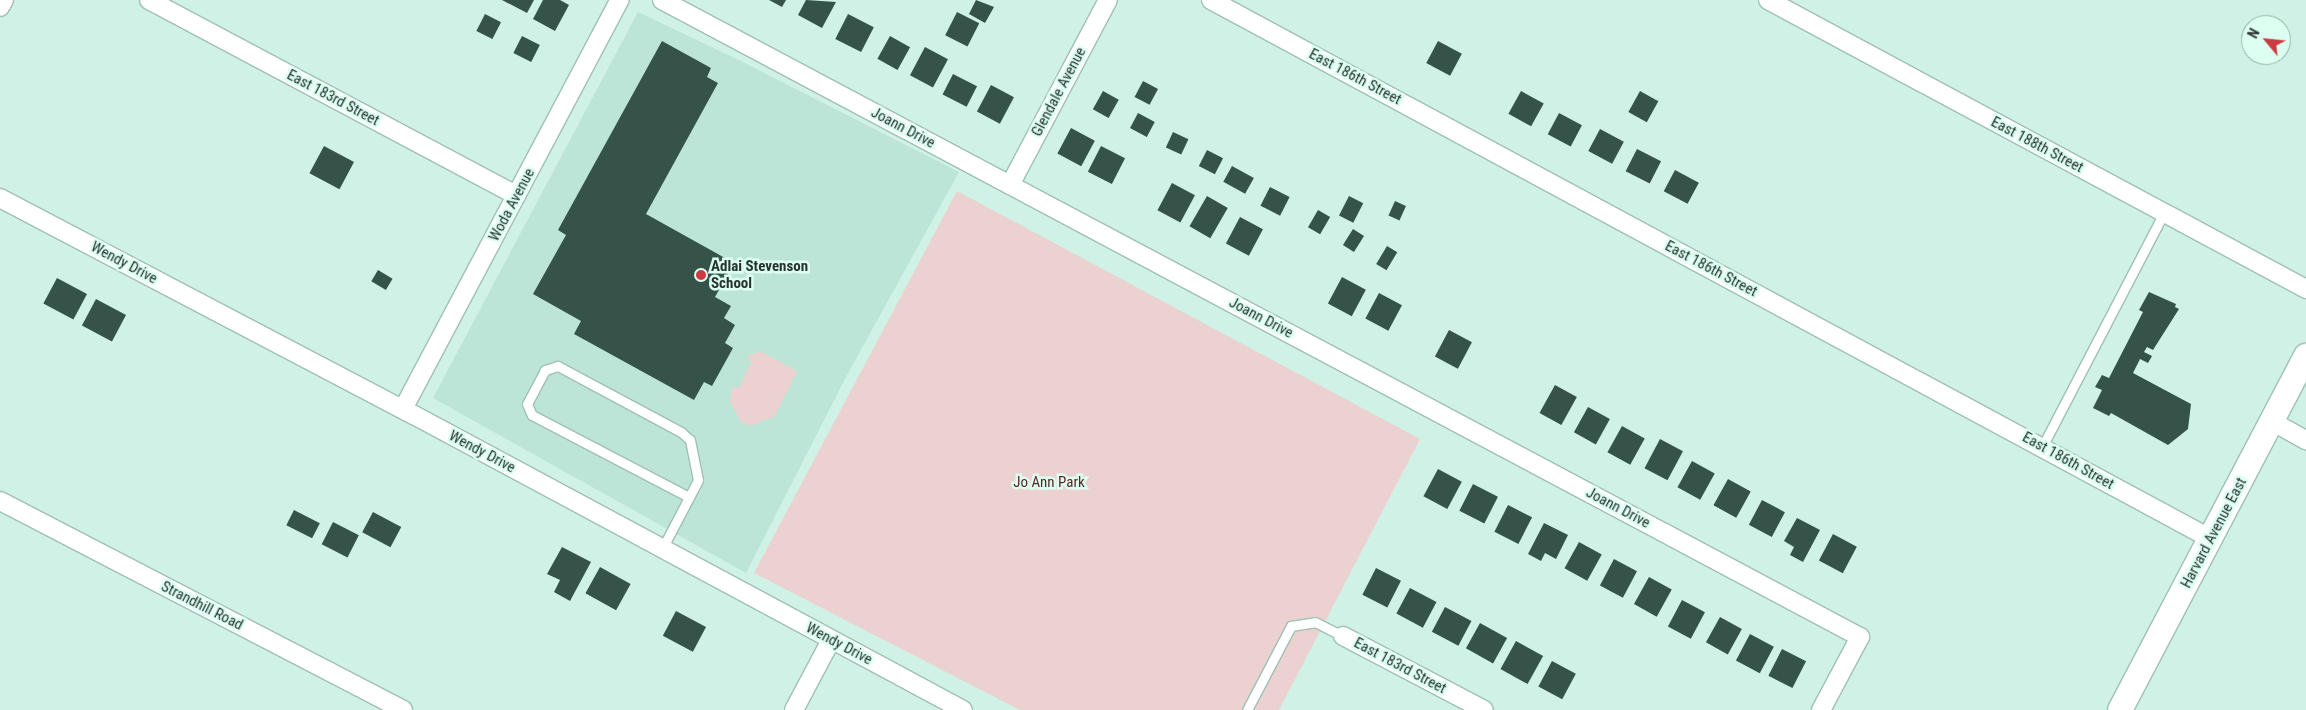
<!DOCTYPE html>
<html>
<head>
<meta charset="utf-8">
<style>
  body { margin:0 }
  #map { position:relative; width:2306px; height:710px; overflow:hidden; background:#d0f1e5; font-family:"Roboto Condensed",sans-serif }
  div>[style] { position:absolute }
  .built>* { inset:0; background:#bce5d7 }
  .green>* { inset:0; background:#ebd1cf }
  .building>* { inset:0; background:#365349; transform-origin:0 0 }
  .roads { filter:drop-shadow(1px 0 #9fc0b3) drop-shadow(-1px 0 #9fc0b3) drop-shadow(0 1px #9fc0b3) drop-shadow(0 -1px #9fc0b3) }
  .service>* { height:9px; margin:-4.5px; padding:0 4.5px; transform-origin:4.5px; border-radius:4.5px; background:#fff }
  .minor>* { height:18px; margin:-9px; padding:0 9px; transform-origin:9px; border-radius:9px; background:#fff }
  .secondary>* { height:24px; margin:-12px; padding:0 12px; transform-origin:12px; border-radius:12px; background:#fff }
  .dots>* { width:14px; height:14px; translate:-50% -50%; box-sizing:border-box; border:2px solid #ddfff2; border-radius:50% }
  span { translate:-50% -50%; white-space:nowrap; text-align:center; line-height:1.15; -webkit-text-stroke:5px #ddfff2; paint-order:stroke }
  .street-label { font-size:15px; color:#26332f }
  .poi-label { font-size:15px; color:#26332f; font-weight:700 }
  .left { translate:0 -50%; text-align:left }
  .park-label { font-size:15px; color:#5b2625 }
  .north { position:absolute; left:2241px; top:15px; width:50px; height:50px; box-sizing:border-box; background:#ddfff2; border:1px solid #94ada4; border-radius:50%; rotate:298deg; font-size:14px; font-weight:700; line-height:20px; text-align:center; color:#26332f }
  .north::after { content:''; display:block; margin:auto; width:18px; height:22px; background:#cb3b41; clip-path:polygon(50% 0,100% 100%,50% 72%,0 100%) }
</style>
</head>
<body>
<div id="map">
  <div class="built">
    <i style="clip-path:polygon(638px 12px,747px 64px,959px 172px,846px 377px,746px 573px,433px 398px)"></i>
  </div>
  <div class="green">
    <i style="clip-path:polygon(957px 191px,1420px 439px,1279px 710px,1020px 710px,754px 573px)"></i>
    <i style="clip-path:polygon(760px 351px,797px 371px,775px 416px,751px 426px,741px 422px,730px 402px,732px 388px,739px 388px,751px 362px,747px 357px)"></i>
  </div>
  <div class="building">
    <i style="clip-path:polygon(502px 0,534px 0,527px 13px)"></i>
    <i style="clip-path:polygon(543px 0,560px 0,569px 5px,555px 31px,533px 19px)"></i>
    <i style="clip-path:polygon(769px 0,786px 0,782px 7px)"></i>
    <i style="clip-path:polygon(806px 0,836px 2px,822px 28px,798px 15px)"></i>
    <i style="clip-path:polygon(976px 0,994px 7px,985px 23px,969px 14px)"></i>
    <i style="left:957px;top:12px;width:25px;height:26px;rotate:27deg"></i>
    <i style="left:485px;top:14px;width:18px;height:19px;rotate:27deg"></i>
    <i style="left:848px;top:14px;width:29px;height:28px;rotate:27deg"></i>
    <i style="left:522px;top:36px;width:20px;height:19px;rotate:27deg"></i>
    <i style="left:890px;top:36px;width:23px;height:26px;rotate:29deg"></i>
    <i style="clip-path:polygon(662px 41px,711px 68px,707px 77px,718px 83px,646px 214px,734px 263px,715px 297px,731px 306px,724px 318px,735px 325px,725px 343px,733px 348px,712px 386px,704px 382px,694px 400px,574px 334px,581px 321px,533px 294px,566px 235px,558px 230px)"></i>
    <i style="left:1438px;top:41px;width:27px;height:25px;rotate:28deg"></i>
    <i style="left:925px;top:47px;width:26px;height:32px;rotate:28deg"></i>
    <i style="left:953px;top:74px;width:27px;height:23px;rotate:27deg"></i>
    <i style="left:1143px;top:81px;width:17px;height:18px;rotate:28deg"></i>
    <i style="left:991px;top:85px;width:26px;height:30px;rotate:28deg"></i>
    <i style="left:1103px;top:91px;width:18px;height:21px;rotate:29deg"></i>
    <i style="left:1521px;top:91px;width:26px;height:26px;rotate:29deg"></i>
    <i style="left:1640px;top:91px;width:21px;height:24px;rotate:29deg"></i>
    <i style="left:1138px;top:113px;width:19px;height:17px;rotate:28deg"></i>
    <i style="left:1559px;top:113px;width:26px;height:24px;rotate:28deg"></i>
    <i style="left:1071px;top:128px;width:27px;height:29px;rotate:28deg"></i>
    <i style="left:1600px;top:129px;width:27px;height:25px;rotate:28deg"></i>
    <i style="left:1173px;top:132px;width:17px;height:17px;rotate:25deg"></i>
    <i style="left:324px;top:146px;width:34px;height:31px;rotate:28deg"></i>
    <i style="left:1101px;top:146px;width:27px;height:29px;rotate:27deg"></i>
    <i style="left:1637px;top:149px;width:27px;height:25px;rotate:27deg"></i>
    <i style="left:1207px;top:150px;width:18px;height:18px;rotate:27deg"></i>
    <i style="left:1232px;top:166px;width:25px;height:18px;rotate:29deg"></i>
    <i style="left:1675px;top:170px;width:27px;height:24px;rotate:28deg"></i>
    <i style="left:1172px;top:183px;width:26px;height:31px;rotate:28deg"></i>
    <i style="left:1270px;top:187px;width:22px;height:21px;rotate:27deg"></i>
    <i style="left:1207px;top:196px;width:24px;height:35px;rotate:30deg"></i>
    <i style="left:1349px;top:196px;width:16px;height:22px;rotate:27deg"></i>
    <i style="left:1395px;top:201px;width:12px;height:16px;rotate:24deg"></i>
    <i style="left:1318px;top:210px;width:14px;height:20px;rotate:30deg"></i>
    <i style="left:1240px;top:217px;width:26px;height:30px;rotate:28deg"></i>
    <i style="left:1353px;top:229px;width:13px;height:19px;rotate:32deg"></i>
    <i style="left:1387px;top:246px;width:12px;height:21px;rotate:31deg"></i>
    <i style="left:378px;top:270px;width:17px;height:13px;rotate:31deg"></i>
    <i style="left:1342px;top:277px;width:27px;height:30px;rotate:28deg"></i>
    <i style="left:57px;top:278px;width:34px;height:29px;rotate:28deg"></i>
    <i style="clip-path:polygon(2149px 292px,2176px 304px,2175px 307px,2179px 309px,2153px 350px,2147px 347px,2144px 352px,2152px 356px,2148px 363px,2140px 359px,2133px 373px,2191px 404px,2188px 429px,2168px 445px,2111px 413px,2109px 416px,2093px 408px,2102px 390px,2095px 387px,2102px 375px,2109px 378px,2143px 312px,2139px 310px)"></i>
    <i style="left:1379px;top:293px;width:26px;height:29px;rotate:28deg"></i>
    <i style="left:96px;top:299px;width:34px;height:30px;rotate:28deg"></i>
    <i style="left:1449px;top:330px;width:26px;height:30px;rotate:28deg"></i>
    <i style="left:1555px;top:385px;width:25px;height:32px;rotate:29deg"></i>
    <i style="left:1588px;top:407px;width:25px;height:29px;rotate:29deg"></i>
    <i style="left:1622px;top:426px;width:26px;height:30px;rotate:29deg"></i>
    <i style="left:1660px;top:439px;width:26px;height:33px;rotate:28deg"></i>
    <i style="left:1692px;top:461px;width:26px;height:30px;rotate:29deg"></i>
    <i style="left:1438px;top:469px;width:27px;height:31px;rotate:28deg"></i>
    <i style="left:1728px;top:479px;width:26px;height:30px;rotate:29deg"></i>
    <i style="left:1473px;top:484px;width:28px;height:30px;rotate:27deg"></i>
    <i style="left:1762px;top:500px;width:26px;height:28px;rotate:28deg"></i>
    <i style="left:1508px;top:505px;width:27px;height:30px;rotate:27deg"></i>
    <i style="left:294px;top:510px;width:29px;height:17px;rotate:27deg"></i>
    <i style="left:373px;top:512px;width:32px;height:23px;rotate:28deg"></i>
    <i style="clip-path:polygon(1797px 518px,1820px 530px,1803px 562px,1790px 555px,1794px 547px,1784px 541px)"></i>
    <i style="left:333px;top:522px;width:29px;height:25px;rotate:27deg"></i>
    <i style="clip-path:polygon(1544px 523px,1568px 535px,1556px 559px,1545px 553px,1541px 561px,1528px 554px)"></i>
    <i style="left:1833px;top:534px;width:27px;height:30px;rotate:28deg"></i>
    <i style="left:1579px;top:542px;width:26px;height:30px;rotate:29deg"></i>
    <i style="clip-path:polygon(562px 547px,591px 562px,570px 601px,554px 592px,560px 580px,547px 574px)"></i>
    <i style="left:1614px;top:559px;width:26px;height:30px;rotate:28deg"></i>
    <i style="left:600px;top:567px;width:35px;height:30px;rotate:29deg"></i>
    <i style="left:1376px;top:568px;width:28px;height:30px;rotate:27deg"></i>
    <i style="left:1649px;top:577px;width:26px;height:31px;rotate:29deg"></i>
    <i style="left:1410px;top:588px;width:30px;height:29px;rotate:28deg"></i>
    <i style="left:1682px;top:600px;width:26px;height:30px;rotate:28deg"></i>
    <i style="left:1445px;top:607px;width:30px;height:28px;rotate:28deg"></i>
    <i style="left:676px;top:611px;width:34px;height:28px;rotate:28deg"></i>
    <i style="left:1720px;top:617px;width:25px;height:29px;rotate:29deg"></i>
    <i style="left:1480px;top:623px;width:31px;height:29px;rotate:29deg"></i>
    <i style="left:1750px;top:634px;width:27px;height:30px;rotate:28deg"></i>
    <i style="left:1516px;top:641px;width:31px;height:32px;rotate:29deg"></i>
    <i style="left:1782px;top:649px;width:27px;height:30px;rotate:27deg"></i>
    <i style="left:1552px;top:661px;width:27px;height:29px;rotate:28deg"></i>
  </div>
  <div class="roads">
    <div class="service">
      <i style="left:2042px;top:447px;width:264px;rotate:-62.5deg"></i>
      <i style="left:662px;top:549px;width:78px;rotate:-62.4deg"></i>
      <i style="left:698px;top:480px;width:41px;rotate:-101.3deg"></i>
      <i style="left:690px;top:440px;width:12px;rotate:-138deg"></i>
      <i style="left:681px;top:432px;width:140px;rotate:-151.8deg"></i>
      <i style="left:558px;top:366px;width:14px;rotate:163deg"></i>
      <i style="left:545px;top:370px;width:38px;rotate:118deg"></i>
      <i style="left:527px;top:404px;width:12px;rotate:66deg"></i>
      <i style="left:532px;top:415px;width:177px;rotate:27.6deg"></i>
      <i style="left:1247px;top:710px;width:95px;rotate:-62.4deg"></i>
      <i style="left:1291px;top:626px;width:24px;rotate:-9deg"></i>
      <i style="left:1315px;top:622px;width:31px;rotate:27deg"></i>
    </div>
    <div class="minor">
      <i style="left:149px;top:0;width:416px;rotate:28deg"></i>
      <i style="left:662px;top:0;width:1357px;rotate:28deg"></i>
      <i style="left:1860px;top:637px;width:83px;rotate:118.1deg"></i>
      <i style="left:1211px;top:0;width:1136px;rotate:28.32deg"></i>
      <i style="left:1768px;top:0;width:611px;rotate:28.24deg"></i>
      <i style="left:0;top:7px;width:8px;rotate:-60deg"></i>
      <i style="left:1010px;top:185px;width:209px;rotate:-62.1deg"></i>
      <i style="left:0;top:198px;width:467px;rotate:27.7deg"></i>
      <i style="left:414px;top:415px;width:623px;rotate:28.25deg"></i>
      <i style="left:403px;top:409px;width:463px;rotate:-62.1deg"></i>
      <i style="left:2273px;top:422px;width:38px;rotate:29deg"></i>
      <i style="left:0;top:501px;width:454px;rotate:27.4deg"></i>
      <i style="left:1343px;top:636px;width:159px;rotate:27.7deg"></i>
      <i style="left:794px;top:710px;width:79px;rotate:-62.1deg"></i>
    </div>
    <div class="secondary">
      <i style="left:2120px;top:710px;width:400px;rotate:-62.3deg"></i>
    </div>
  </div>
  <div class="dots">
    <i style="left:701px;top:275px;background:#cb3b41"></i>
  </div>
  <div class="street-label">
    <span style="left:1355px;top:77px;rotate:28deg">East 186th Street</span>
    <span style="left:1059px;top:92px;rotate:-62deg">Glendale Avenue</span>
    <span style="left:333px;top:98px;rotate:28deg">East 183rd Street</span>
    <span style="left:903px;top:128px;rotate:28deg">Joann Drive</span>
    <span style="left:2037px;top:145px;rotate:28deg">East 188th Street</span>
    <span style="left:512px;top:205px;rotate:-62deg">Woda Avenue</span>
    <span style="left:124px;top:263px;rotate:28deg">Wendy Drive</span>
    <span style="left:1711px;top:269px;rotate:28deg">East 186th Street</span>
    <span style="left:1261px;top:318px;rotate:28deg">Joann Drive</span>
    <span style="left:482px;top:452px;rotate:28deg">Wendy Drive</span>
    <span style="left:2068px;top:461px;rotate:29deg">East 186th Street</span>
    <span style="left:1618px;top:508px;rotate:28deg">Joann Drive</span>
    <span style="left:2214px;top:533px;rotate:-62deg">Harvard Avenue East</span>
    <span style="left:202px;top:606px;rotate:27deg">Strandhill Road</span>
    <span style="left:839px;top:644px;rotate:28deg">Wendy Drive</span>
    <span style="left:1400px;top:666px;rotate:28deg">East 183rd Street</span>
  </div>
  <div class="poi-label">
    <span class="left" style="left:711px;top:275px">Adlai Stevenson<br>School</span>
  </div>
  <div class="park-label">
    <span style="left:1049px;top:483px">Jo Ann Park</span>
  </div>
  <div class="north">N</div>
</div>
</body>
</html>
